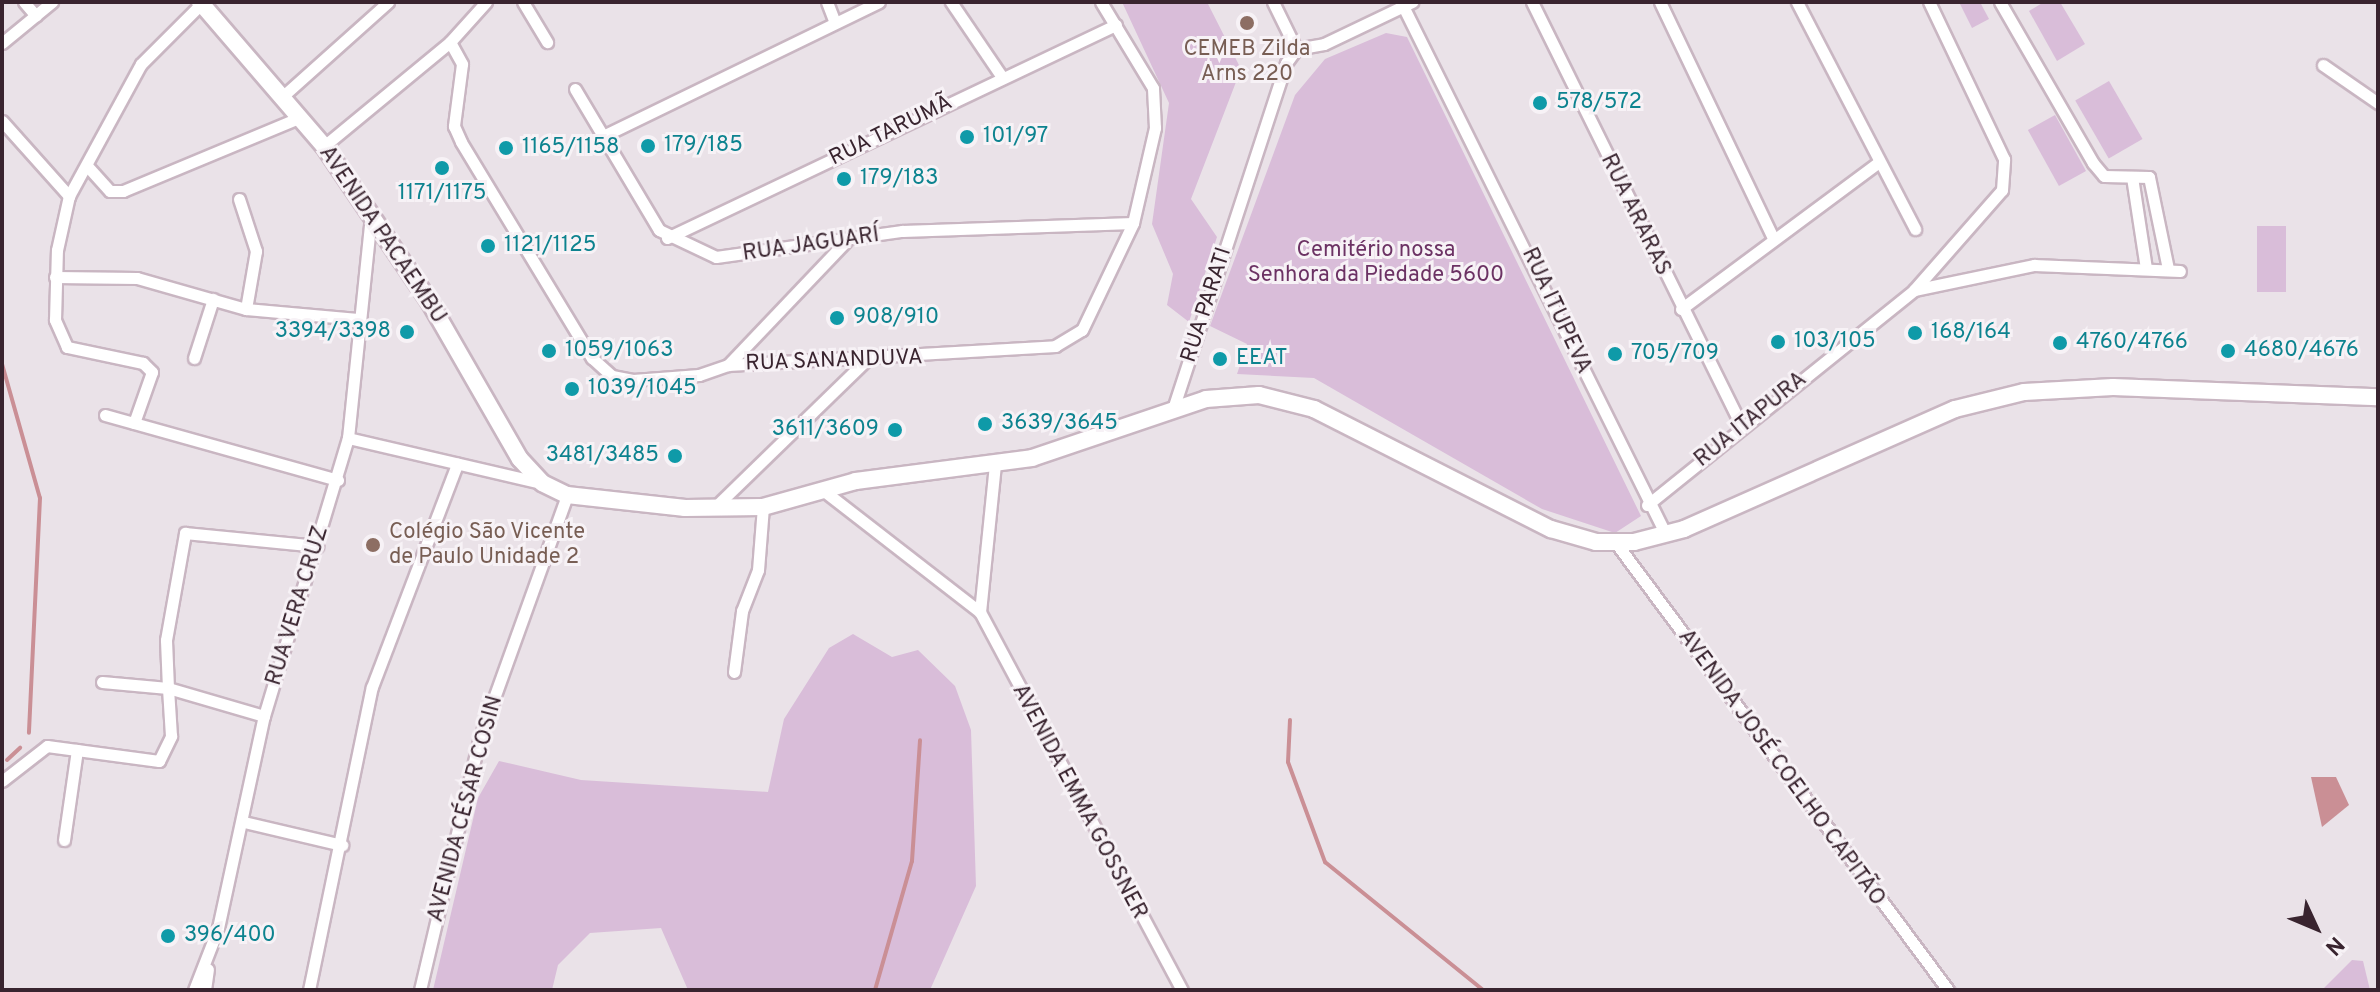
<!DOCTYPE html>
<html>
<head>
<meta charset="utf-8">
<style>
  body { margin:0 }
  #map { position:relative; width:2380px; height:992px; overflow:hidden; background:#eae2e8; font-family:Overpass,sans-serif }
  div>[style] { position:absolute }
  .green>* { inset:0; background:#d9bdd9; transform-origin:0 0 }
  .water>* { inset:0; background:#ca8f95 }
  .stream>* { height:4px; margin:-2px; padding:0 2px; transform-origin:2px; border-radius:2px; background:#ca8f95 }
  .roads { filter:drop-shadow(2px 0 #c9b6c2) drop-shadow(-2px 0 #c9b6c2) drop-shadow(0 2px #c9b6c2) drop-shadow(0 -2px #c9b6c2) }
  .minor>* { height:11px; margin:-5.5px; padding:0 5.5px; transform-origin:5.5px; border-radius:5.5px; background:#fff }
  .secondary>* { height:16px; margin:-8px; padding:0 8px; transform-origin:8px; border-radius:8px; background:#fff }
  .dots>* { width:22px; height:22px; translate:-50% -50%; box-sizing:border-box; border:4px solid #f7f2f6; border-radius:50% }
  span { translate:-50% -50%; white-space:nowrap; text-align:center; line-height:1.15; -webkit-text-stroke:6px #f7f2f6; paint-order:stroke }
  .education-label { font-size:22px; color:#785e54 }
  .left { translate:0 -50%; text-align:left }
  .culture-label { font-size:22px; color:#0d838f }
  .right { translate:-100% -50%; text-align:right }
  .street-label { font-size:22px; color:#39242f }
  .park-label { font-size:22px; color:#6c3264 }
  .frame { position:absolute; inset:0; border:4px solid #39242f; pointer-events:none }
  .north { position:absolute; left:2276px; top:888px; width:80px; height:80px; -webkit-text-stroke:6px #f7f2f6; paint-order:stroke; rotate:134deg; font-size:22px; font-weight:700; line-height:32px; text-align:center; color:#39242f }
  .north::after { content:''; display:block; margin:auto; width:28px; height:36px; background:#39242f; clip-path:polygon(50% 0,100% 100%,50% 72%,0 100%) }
</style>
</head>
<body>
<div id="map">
  <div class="green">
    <i style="clip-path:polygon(1122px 2px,1207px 2px,1241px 69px,1191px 199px,1217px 237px,1189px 322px,1167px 305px,1173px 274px,1152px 224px,1169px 103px)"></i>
    <i style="clip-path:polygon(1959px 2px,1980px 2px,1989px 19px,1972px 28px)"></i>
    <i style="clip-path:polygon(2044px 2px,2060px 2px,2085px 44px,2057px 61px,2029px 11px)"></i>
    <i style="clip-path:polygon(1386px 33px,1407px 37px,1641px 516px,1615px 533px,1542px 509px,1314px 378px,1237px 374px,1247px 344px,1210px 326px,1295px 95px,1325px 59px)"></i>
    <i style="left:2109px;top:81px;width:67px;height:39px;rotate:60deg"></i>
    <i style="left:2055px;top:115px;width:64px;height:31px;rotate:61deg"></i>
    <i style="left:2257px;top:226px;width:29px;height:66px"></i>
    <i style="clip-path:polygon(853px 634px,892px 657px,918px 650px,955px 686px,971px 730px,976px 886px,930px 990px,688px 990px,661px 928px,590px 933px,558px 965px,552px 990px,433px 990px,478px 798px,499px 761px,581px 780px,768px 792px,784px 719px,829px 648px)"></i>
    <i style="clip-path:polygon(2352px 960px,2363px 961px,2370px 990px,2322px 990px)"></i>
  </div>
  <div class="water">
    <i style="clip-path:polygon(2311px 777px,2336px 777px,2349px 805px,2322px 827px)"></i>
  </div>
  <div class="stream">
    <i style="left:2px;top:364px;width:139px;rotate:74.2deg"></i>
    <i style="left:40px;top:498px;width:235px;rotate:92.7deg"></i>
    <i style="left:1290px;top:720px;width:42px;rotate:92.7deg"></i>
    <i style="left:1288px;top:762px;width:107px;rotate:69.7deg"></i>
    <i style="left:1325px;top:862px;width:203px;rotate:39deg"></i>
    <i style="left:7px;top:760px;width:18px;rotate:-43deg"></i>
    <i style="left:875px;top:990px;width:134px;rotate:-74deg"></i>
    <i style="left:912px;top:861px;width:121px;rotate:-86.2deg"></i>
  </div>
  <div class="roads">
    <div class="minor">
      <i style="left:24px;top:2px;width:18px;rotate:49deg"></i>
      <i style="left:523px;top:2px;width:47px;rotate:59deg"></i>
      <i style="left:827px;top:2px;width:22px;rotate:69deg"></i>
      <i style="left:951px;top:2px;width:91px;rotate:55.8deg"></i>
      <i style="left:1273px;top:2px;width:52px;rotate:63.9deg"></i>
      <i style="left:1401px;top:2px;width:595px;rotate:63.56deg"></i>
      <i style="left:1532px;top:2px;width:473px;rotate:63.7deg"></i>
      <i style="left:1660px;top:2px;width:262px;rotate:64.4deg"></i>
      <i style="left:1797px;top:2px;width:256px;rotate:62.5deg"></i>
      <i style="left:2000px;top:2px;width:186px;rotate:60deg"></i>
      <i style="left:2093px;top:163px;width:17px;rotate:50deg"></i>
      <i style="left:2104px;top:176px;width:45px;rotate:1.3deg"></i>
      <i style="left:2149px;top:177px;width:94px;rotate:78.3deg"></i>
      <i style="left:450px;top:42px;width:25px;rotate:61deg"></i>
      <i style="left:462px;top:64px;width:63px;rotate:97.4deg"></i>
      <i style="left:454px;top:126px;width:17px;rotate:66deg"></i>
      <i style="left:461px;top:142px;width:253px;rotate:58.8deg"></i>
      <i style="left:592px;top:358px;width:27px;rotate:42deg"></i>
      <i style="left:612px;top:376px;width:21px;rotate:11deg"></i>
      <i style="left:633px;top:380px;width:66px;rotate:-4.3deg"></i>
      <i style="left:699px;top:375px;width:31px;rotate:-19deg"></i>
      <i style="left:728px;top:365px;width:328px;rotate:-3.3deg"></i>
      <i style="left:1055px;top:346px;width:31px;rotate:-31deg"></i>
      <i style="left:1082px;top:330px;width:119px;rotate:-64.5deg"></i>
      <i style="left:1133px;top:223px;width:98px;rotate:-77deg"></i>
      <i style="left:1155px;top:128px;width:40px;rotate:-92.9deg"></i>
      <i style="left:1153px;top:88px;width:100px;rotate:-121.2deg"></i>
      <i style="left:2px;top:43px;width:65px;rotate:-39.4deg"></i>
      <i style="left:2323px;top:65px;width:67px;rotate:34.6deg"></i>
      <i style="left:575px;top:89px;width:164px;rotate:59.2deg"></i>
      <i style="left:659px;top:230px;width:63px;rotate:25.3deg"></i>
      <i style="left:716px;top:257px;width:188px;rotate:-8deg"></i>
      <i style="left:902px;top:231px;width:231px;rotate:-2deg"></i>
      <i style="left:283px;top:96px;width:141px;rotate:-41.8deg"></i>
      <i style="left:2px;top:121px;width:101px;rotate:48.2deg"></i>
      <i style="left:601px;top:137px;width:309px;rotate:-25.9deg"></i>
      <i style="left:324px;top:146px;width:163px;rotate:-39.5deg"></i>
      <i style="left:450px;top:42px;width:54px;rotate:-48deg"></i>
      <i style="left:89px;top:168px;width:31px;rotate:48deg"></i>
      <i style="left:110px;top:191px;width:13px"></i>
      <i style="left:123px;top:191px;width:193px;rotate:-22.6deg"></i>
      <i style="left:2132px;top:177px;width:92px;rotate:81.3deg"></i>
      <i style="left:239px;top:199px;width:55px;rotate:71.9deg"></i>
      <i style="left:256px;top:251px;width:59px;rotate:99.8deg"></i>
      <i style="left:667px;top:238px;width:497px;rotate:-25.4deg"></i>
      <i style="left:55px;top:277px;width:82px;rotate:0.7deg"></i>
      <i style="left:137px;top:278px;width:113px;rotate:15.9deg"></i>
      <i style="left:246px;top:309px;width:112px;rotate:5.1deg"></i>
      <i style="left:1914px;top:290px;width:123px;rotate:-11.8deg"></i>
      <i style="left:2034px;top:265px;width:146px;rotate:2.4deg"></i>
      <i style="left:1681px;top:309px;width:243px;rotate:-36.6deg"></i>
      <i style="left:194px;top:358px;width:62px;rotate:-72.1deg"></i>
      <i style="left:728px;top:365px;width:170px;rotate:-46.4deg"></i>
      <i style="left:1173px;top:409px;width:364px;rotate:-71.9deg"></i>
      <i style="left:1286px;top:63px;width:17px;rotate:-54deg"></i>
      <i style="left:1296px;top:49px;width:28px;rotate:-10deg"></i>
      <i style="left:1324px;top:44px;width:98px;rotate:-25.5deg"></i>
      <i style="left:105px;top:415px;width:242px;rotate:15.6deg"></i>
      <i style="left:134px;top:423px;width:54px;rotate:-70.6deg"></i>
      <i style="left:152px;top:372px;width:13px;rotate:-135deg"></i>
      <i style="left:143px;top:363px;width:78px;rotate:-168.1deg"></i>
      <i style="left:67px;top:347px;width:30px;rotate:-114deg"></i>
      <i style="left:55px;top:320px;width:70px;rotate:-88.4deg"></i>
      <i style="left:57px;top:250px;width:55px;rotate:-77.5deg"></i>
      <i style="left:69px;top:196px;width:150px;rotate:-61.4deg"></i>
      <i style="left:141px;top:64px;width:85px;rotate:-45deg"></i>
      <i style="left:348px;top:438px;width:199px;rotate:13.1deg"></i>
      <i style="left:824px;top:491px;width:197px;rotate:37.8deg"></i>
      <i style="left:980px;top:612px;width:429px;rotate:61.9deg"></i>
      <i style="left:1647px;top:505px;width:343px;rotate:-38.8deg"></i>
      <i style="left:1914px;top:290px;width:133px;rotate:-48.7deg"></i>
      <i style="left:2002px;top:190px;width:31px;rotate:-86deg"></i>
      <i style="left:2004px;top:159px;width:174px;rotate:-115.5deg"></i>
      <i style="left:714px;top:508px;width:209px;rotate:-44.2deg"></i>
      <i style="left:1616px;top:543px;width:557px;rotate:53.4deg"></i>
      <i style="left:980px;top:612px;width:149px;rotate:-84.2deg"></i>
      <i style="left:734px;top:672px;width:62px;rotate:-82.5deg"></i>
      <i style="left:742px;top:611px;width:44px;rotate:-68.7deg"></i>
      <i style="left:758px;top:570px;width:63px;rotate:-85.5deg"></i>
      <i style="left:102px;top:682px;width:66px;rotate:5.2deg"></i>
      <i style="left:168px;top:688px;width:48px;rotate:-92.4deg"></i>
      <i style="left:166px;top:640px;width:109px;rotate:-79.9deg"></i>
      <i style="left:185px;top:533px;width:133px;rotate:5.6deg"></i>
      <i style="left:2px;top:781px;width:57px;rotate:-37.9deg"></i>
      <i style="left:47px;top:746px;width:113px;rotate:7.6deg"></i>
      <i style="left:159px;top:761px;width:28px;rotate:-64deg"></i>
      <i style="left:171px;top:736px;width:48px;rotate:-93.6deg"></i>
      <i style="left:168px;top:688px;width:100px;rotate:16.3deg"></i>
      <i style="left:244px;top:822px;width:101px;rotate:13.2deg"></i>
      <i style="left:64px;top:840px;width:91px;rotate:-81.8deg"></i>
      <i style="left:194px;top:990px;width:66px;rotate:-68.8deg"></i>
      <i style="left:218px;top:928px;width:217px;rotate:-77.8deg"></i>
      <i style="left:264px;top:716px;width:290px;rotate:-73.2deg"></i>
      <i style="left:348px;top:438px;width:222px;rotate:-84.1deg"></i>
      <i style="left:205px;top:990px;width:21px;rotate:-82deg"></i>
      <i style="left:309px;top:990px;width:309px;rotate:-78.3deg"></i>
      <i style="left:372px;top:687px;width:239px;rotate:-69.1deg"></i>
      <i style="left:420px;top:990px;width:260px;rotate:-76.7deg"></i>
      <i style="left:480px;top:737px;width:257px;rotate:-70.2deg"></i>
    </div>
    <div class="secondary">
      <i style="left:200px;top:2px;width:190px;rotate:49.3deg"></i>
      <i style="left:324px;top:146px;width:187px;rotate:55.9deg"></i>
      <i style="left:429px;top:301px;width:182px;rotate:60.1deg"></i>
      <i style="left:520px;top:459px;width:33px;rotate:47deg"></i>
      <i style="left:542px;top:483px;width:28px;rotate:26deg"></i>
      <i style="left:567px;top:495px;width:119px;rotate:6.3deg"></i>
      <i style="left:685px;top:508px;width:78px;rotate:-0.7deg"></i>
      <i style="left:763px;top:507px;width:97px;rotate:-15.6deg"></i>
      <i style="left:856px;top:481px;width:177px;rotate:-7.4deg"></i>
      <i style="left:1032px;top:458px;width:184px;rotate:-18.7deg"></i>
      <i style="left:1206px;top:399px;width:53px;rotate:-4.3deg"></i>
      <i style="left:1259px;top:395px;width:57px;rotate:14.3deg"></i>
      <i style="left:1314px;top:409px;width:266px;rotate:26.9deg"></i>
      <i style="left:1551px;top:529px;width:47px;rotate:16.1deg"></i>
      <i style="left:1596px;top:542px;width:38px"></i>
      <i style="left:1634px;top:542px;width:52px;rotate:-14.6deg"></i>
      <i style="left:1684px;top:529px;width:296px;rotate:-23.9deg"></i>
      <i style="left:1955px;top:409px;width:71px;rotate:-13.8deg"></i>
      <i style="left:2024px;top:392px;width:89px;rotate:-3.2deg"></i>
      <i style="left:2113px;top:387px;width:265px;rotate:2.2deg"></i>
    </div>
  </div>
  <div class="dots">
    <i style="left:1247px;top:23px;background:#8d6e63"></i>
    <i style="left:1540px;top:103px;background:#0f9aa8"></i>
    <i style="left:967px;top:137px;background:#0f9aa8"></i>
    <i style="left:648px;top:146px;background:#0f9aa8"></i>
    <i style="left:506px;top:148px;background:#0f9aa8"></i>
    <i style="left:442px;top:168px;background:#0f9aa8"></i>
    <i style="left:844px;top:179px;background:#0f9aa8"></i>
    <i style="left:488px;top:246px;background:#0f9aa8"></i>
    <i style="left:837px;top:318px;background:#0f9aa8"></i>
    <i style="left:407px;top:332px;background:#0f9aa8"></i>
    <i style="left:1915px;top:333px;background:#0f9aa8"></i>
    <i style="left:1778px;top:342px;background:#0f9aa8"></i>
    <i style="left:2060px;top:343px;background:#0f9aa8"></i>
    <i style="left:549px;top:351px;background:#0f9aa8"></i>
    <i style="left:2228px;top:351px;background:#0f9aa8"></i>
    <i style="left:1615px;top:354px;background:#0f9aa8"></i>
    <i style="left:1220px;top:359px;background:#0f9aa8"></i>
    <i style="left:572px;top:389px;background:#0f9aa8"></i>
    <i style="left:985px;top:424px;background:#0f9aa8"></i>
    <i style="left:895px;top:430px;background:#0f9aa8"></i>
    <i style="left:675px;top:456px;background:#0f9aa8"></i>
    <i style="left:373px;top:545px;background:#8d6e63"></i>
    <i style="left:168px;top:936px;background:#0f9aa8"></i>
  </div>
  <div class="education-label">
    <span style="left:1247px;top:62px">CEMEB Zilda<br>Arns 220</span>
    <span class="left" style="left:389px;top:545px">Colégio São Vicente<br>de Paulo Unidade 2</span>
  </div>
  <div class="culture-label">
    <span class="left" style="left:1556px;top:103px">578/572</span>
    <span class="left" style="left:983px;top:137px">101/97</span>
    <span class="left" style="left:664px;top:146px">179/185</span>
    <span class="left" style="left:522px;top:148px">1165/1158</span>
    <span class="left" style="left:860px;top:179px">179/183</span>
    <span style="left:442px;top:194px">1171/1175</span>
    <span class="left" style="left:504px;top:246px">1121/1125</span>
    <span class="left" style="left:853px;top:318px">908/910</span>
    <span class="right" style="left:391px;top:332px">3394/3398</span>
    <span class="left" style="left:1931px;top:333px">168/164</span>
    <span class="left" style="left:1794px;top:342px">103/105</span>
    <span class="left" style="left:2076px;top:343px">4760/4766</span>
    <span class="left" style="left:565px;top:351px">1059/1063</span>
    <span class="left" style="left:2244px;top:351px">4680/4676</span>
    <span class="left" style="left:1631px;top:354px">705/709</span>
    <span class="left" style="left:1236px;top:359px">EEAT</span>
    <span class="left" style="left:588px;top:389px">1039/1045</span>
    <span class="left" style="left:1001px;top:424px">3639/3645</span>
    <span class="right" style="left:879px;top:430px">3611/3609</span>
    <span class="right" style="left:659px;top:456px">3481/3485</span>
    <span class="left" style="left:184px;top:936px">396/400</span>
  </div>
  <div class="street-label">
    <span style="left:891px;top:131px;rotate:-26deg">RUA TARUMÃ</span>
    <span style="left:1635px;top:215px;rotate:64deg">RUA ARARAS</span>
    <span style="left:382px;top:235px;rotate:56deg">AVENIDA PACAEMBU</span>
    <span style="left:811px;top:245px;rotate:-8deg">RUA JAGUARÍ</span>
    <span style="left:1207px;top:305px;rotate:-72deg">RUA PARATI</span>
    <span style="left:1556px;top:311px;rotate:65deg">RUA ITUPEVA</span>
    <span style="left:834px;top:361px;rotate:-2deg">RUA SANANDUVA</span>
    <span style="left:1751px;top:420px;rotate:-39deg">RUA ITAPURA</span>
    <span style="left:298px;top:606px;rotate:-73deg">RUA VERA CRUZ</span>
    <span style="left:1781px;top:768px;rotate:54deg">AVENIDA JOSÉ COELHO CAPITÃO</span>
    <span style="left:1079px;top:802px;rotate:62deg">AVENIDA EMMA GOSSNER</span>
    <span style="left:466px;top:809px;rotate:-75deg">AVENIDA CÉSAR COSIN</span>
  </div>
  <div class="park-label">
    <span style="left:1376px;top:263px">Cemitério nossa<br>Senhora da Piedade 5600</span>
  </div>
  <div class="frame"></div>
  <div class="north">N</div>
</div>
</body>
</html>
